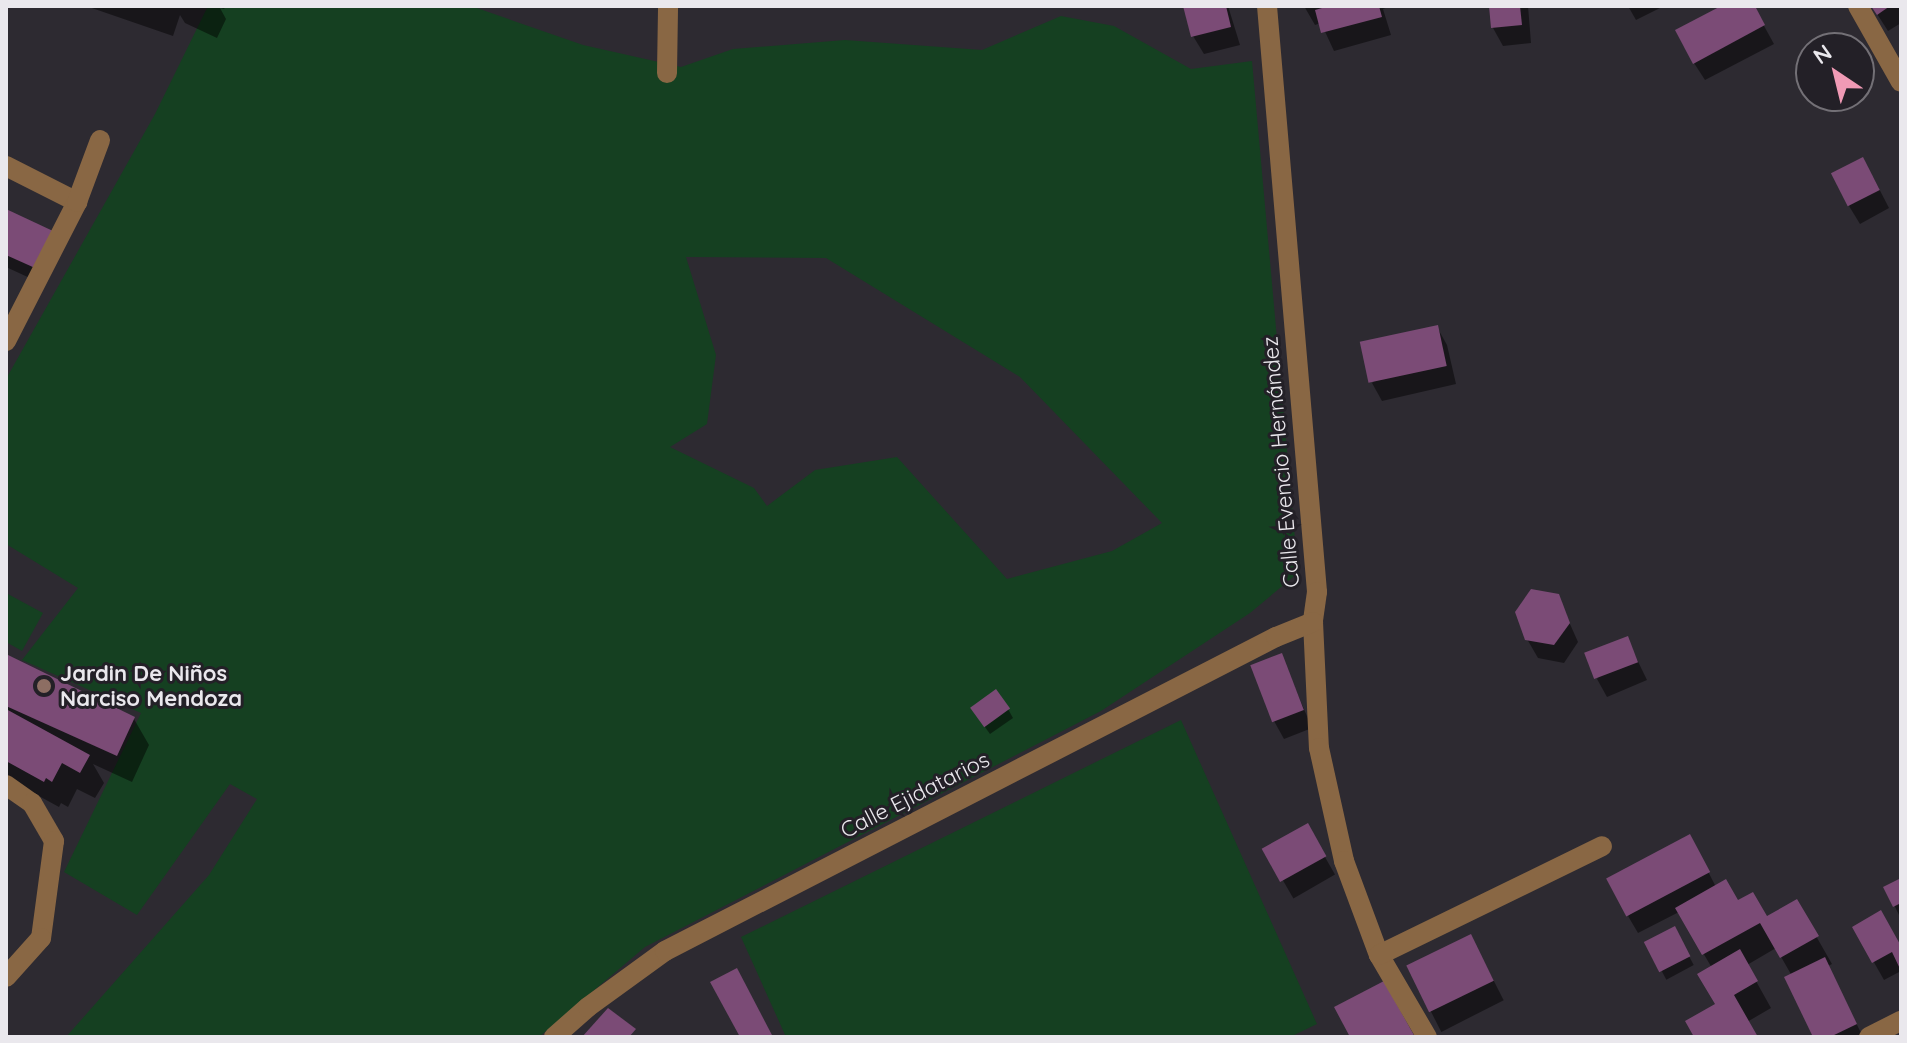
<!DOCTYPE html>
<html>
<head>
<meta charset="utf-8">
<style>
  body { margin:0 }
  #map { position:relative; width:1907px; height:1043px; overflow:hidden; background:#2d2a31; font-family:Quicksand,sans-serif }
  div>[style] { position:absolute }
  .green>* { inset:0; background:#154021 }
  .shadow>* { inset:0; background:#0007; transform-origin:0 0 }
  .building>* { inset:0; background:#7b4b76; transform-origin:0 0 }
  .minor>* { height:20px; margin:-10px; padding:0 10px; transform-origin:10px; border-radius:10px; background:#896744 }
  .dots>* { width:22px; height:22px; translate:-50% -50%; box-sizing:border-box; border:4px solid #232027; border-radius:50% }
  span { translate:-50% -50%; white-space:nowrap; text-align:center; line-height:1.15; -webkit-text-stroke:6px #232027; paint-order:stroke }
  .street-label { font-size:22px; color:#eae8ed }
  .poi-label { font-size:22px; color:#eae8ed; font-weight:700 }
  .left { translate:0 -50%; text-align:left }
  .frame { position:absolute; inset:0; border:8px solid #eae8ed; pointer-events:none }
  .north { position:absolute; left:1795px; top:32px; width:80px; height:80px; box-sizing:border-box; background:#232027; border:2px solid #737076; border-radius:50%; rotate:325deg; font-size:22px; font-weight:700; line-height:32px; text-align:center; color:#eae8ed }
  .north::after { content:''; display:block; margin:auto; width:28px; height:36px; background:#f09ab5; clip-path:polygon(50% 0,100% 100%,50% 72%,0 100%) }
</style>
</head>
<body>
<div id="map">
  <div class="green">
    <i style="clip-path:polygon(evenodd,208px 6px,471px 6px,583px 45px,681px 67px,733px 49px,845px 40px,982px 50px,1061px 16px,1114px 26px,1191px 69px,1252px 61px,1298px 573px,1250px 613px,1101px 711px,645px 947px,539px 1037px,66px 1037px,209px 875px,257px 799px,230px 784px,137px 915px,64px 872px,141px 713px,22px 660px,78px 588px,6px 544px,6px 379px,155px 114px,208px 6px,686px 257px,826px 258px,1020px 377px,1162px 523px,1112px 551px,1007px 579px,897px 457px,815px 470px,767px 506px,754px 488px,670px 447px,707px 424px,716px 355px,686px 257px)"></i>
    <i style="clip-path:polygon(6px 593px,43px 613px,22px 651px,6px 642px)"></i>
    <i style="clip-path:polygon(1181px 720px,1317px 1024px,1290px 1037px,786px 1037px,741px 937px)"></i>
  </div>
  <div class="shadow">
    <i style="clip-path:polygon(86px 6px,226px 6px,224px 9px,220px 8px,226px 19px,217px 38px,185px 23px,180px 15px,173px 36px)"></i>
    <i style="clip-path:polygon(1186px 6px,1228px 6px,1240px 45px,1204px 54px,1193px 36px)"></i>
    <i style="clip-path:polygon(1304px 6px,1391px 6px,1383px 9px,1391px 35px,1334px 51px,1321px 23px,1315px 25px)"></i>
    <i style="clip-path:polygon(1491px 6px,1528px 6px,1531px 43px,1503px 46px,1493px 28px)"></i>
    <i style="clip-path:polygon(1628px 6px,1664px 6px,1636px 20px)"></i>
    <i style="clip-path:polygon(1725px 6px,1753px 6px,1774px 44px,1705px 80px,1694px 63px)"></i>
    <i style="clip-path:polygon(1872px 6px,1901px 6px,1901px 23px,1888px 31px)"></i>
    <i style="clip-path:polygon(1873px 177px,1889px 208px,1860px 224px,1849px 206px)"></i>
    <i style="clip-path:polygon(6px 211px,45px 285px,6px 267px)"></i>
    <i style="clip-path:polygon(1437px 327px,1447px 345px,1456px 384px,1382px 401px,1372px 383px)"></i>
    <i style="clip-path:polygon(1557px 595px,1578px 642px,1564px 663px,1538px 658px,1527px 639px)"></i>
    <i style="clip-path:polygon(1627px 639px,1647px 680px,1607px 697px,1597px 679px)"></i>
    <i style="clip-path:polygon(1281px 655px,1312px 728px,1284px 739px,1274px 721px)"></i>
    <i style="clip-path:polygon(6px 656px,134px 719px,149px 745px,132px 782px,93px 764px,104px 783px,95px 798px,77px 789px,68px 807px,61px 803px,59px 807px,6px 778px)"></i>
    <i style="clip-path:polygon(1008px 709px,1013px 718px,990px 734px,977px 716px)"></i>
    <i style="left:1307px;top:826px;width:56px;height:48px;rotate:60deg"></i>
    <i style="clip-path:polygon(1699px 854px,1716px 887px,1766px 919px,1796px 901px,1832px 964px,1828px 966px,1863px 1037px,1816px 1037px,1792px 976px,1776px 948px,1747px 965px,1771px 1008px,1747px 1022px,1756px 1037px,1697px 1037px,1718px 1005px,1712px 968px,1679px 912px,1638px 933px,1628px 916px)"></i>
    <i style="clip-path:polygon(1901px 880px,1901px 914px,1899px 915px,1886px 888px)"></i>
    <i style="clip-path:polygon(1854px 927px,1901px 948px,1901px 971px,1884px 980px)"></i>
    <i style="left:1674px;top:928px;width:42px;height:31px;rotate:62deg"></i>
    <i style="left:1471px;top:936px;width:72px;height:70px;rotate:63deg"></i>
  </div>
  <div class="building">
    <i style="clip-path:polygon(1183px 6px,1226px 6px,1231px 27px,1191px 37px)"></i>
    <i style="clip-path:polygon(1329px 6px,1379px 6px,1382px 17px,1321px 33px,1315px 10px)"></i>
    <i style="clip-path:polygon(1489px 6px,1520px 6px,1522px 25px,1491px 28px)"></i>
    <i style="clip-path:polygon(1721px 6px,1755px 6px,1765px 25px,1693px 64px,1675px 30px)"></i>
    <i style="clip-path:polygon(1871px 6px,1890px 6px,1877px 15px)"></i>
    <i style="left:1863px;top:157px;width:37px;height:36px;rotate:63deg"></i>
    <i style="clip-path:polygon(6px 209px,53px 231px,35px 268px,6px 255px)"></i>
    <i style="left:1438px;top:325px;width:42px;height:80px;rotate:78deg"></i>
    <i style="clip-path:polygon(1531px 589px,1559px 594px,1570px 623px,1554px 645px,1525px 640px,1515px 612px)"></i>
    <i style="left:1628px;top:636px;width:28px;height:47px;rotate:69deg"></i>
    <i style="left:1282px;top:653px;width:61px;height:34px;rotate:69deg"></i>
    <i style="clip-path:polygon(6px 654px,135px 717px,117px 756px,6px 706px)"></i>
    <i style="left:996px;top:689px;width:24px;height:32px;rotate:54deg"></i>
    <i style="clip-path:polygon(6px 709px,90px 755px,80px 773px,62px 763px,52px 782px,46px 778px,44px 782px,6px 761px)"></i>
    <i style="left:1308px;top:823px;width:38px;height:53px;rotate:61deg"></i>
    <i style="left:1690px;top:834px;width:43px;height:95px;rotate:62deg"></i>
    <i style="clip-path:polygon(1901px 878px,1901px 903px,1893px 907px,1883px 887px)"></i>
    <i style="clip-path:polygon(1726px 879px,1738px 900px,1753px 892px,1767px 916px,1797px 899px,1819px 936px,1780px 958px,1760px 923px,1702px 955px,1675px 908px)"></i>
    <i style="clip-path:polygon(1881px 910px,1901px 946px,1901px 971px,1892px 952px,1872px 963px,1852px 927px)"></i>
    <i style="left:1675px;top:926px;width:34px;height:35px;rotate:63deg"></i>
    <i style="left:1471px;top:934px;width:52px;height:72px;rotate:64deg"></i>
    <i style="clip-path:polygon(1740px 949px,1758px 981px,1734px 995px,1758px 1037px,1694px 1037px,1685px 1021px,1715px 1004px,1697px 974px)"></i>
    <i style="clip-path:polygon(1825px 957px,1857px 1024px,1830px 1037px,1813px 1037px,1784px 977px)"></i>
    <i style="clip-path:polygon(737px 968px,773px 1037px,740px 1037px,710px 982px)"></i>
    <i style="clip-path:polygon(1384px 981px,1415px 1037px,1350px 1037px,1334px 1007px)"></i>
    <i style="clip-path:polygon(608px 1008px,636px 1029px,629px 1037px,582px 1037px)"></i>
  </div>
  <div class="minor">
    <i style="left:1267px;top:6px;width:588px;rotate:85.12deg"></i>
    <i style="left:1317px;top:592px;width:30px;rotate:98deg"></i>
    <i style="left:1313px;top:622px;width:126px;rotate:87.3deg"></i>
    <i style="left:1319px;top:748px;width:116px;rotate:77.5deg"></i>
    <i style="left:1344px;top:861px;width:100px;rotate:69.6deg"></i>
    <i style="left:1379px;top:955px;width:95px;rotate:59.7deg"></i>
    <i style="left:1858px;top:6px;width:87px;rotate:60.5deg"></i>
    <i style="left:667px;top:73px;width:67px;rotate:-89.1deg"></i>
    <i style="left:6px;top:166px;width:80px;rotate:26.9deg"></i>
    <i style="left:6px;top:341px;width:156px;rotate:-62.9deg"></i>
    <i style="left:77px;top:202px;width:66px;rotate:-69.6deg"></i>
    <i style="left:6px;top:785px;width:32px;rotate:35deg"></i>
    <i style="left:32px;top:803px;width:44px;rotate:59.9deg"></i>
    <i style="left:54px;top:841px;width:98px;rotate:97.6deg"></i>
    <i style="left:41px;top:938px;width:52px;rotate:131.9deg"></i>
    <i style="left:1379px;top:955px;width:248px;rotate:-26deg"></i>
    <i style="left:554px;top:1037px;width:45px;rotate:-41.4deg"></i>
    <i style="left:588px;top:1007px;width:95px;rotate:-36deg"></i>
    <i style="left:665px;top:951px;width:687px;rotate:-27.2deg"></i>
    <i style="left:1276px;top:637px;width:40px;rotate:-22deg"></i>
    <i style="left:1869px;top:1037px;width:36px;rotate:-27deg"></i>
  </div>
  <div class="dots">
    <i style="left:44px;top:686px;background:#8d6e63"></i>
  </div>
  <div class="street-label">
    <span style="left:1281px;top:462px;rotate:-95deg">Calle Evencio Hernández</span>
    <span style="left:915px;top:795px;rotate:-27deg">Calle Ejidatarios</span>
  </div>
  <div class="poi-label">
    <span class="left" style="left:60px;top:686px">Jardin De Niños<br>Narciso Mendoza</span>
  </div>
  <div class="frame"></div>
  <div class="north">N</div>
</div>
</body>
</html>
